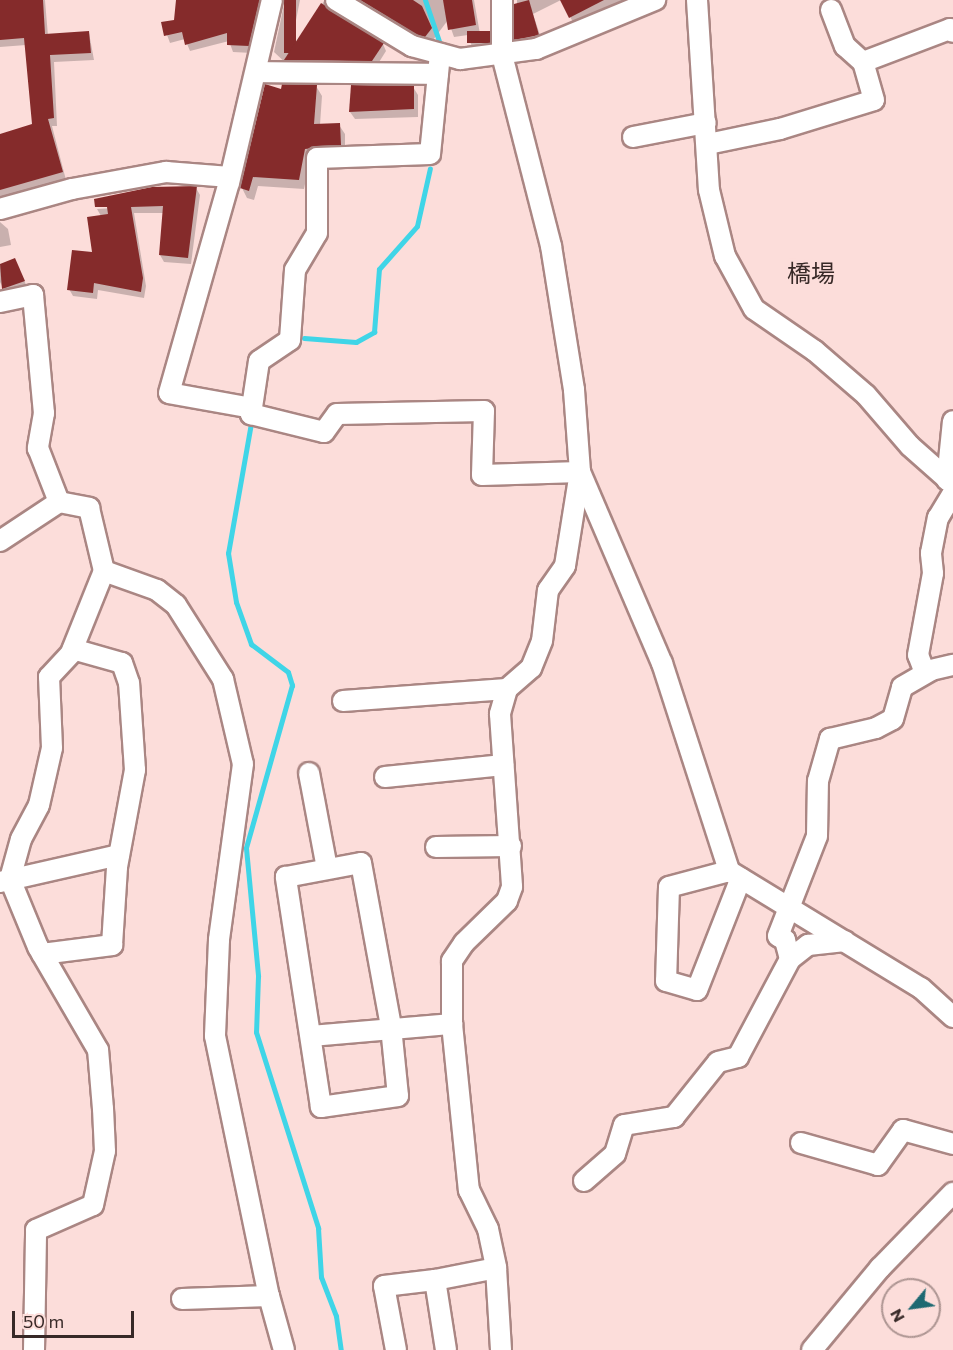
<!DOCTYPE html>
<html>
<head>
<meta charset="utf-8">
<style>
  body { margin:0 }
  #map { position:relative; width:953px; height:1350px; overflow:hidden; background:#fcddda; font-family:Commissioner,"Noto Sans JP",sans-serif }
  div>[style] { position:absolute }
  .shadow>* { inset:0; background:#0003 }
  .stream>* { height:5px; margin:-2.5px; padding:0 2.5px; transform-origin:2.5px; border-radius:2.5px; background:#3fd5e7 }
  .building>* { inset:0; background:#852b2b; transform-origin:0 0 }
  .roads { filter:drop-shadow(2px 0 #aa8683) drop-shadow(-2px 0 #aa8683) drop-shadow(0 2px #aa8683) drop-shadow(0 -2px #aa8683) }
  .minor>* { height:20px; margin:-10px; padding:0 10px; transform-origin:10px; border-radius:10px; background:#fff }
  span { translate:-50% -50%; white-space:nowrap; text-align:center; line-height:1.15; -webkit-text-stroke:6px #fcddda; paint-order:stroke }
  .neighbourhood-label { font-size:24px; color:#372927 }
  .north { position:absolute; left:881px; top:1278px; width:60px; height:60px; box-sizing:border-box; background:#fcddda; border:2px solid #ad9592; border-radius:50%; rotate:241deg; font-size:16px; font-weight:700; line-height:24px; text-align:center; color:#372927 }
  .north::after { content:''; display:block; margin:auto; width:21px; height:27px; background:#1e6972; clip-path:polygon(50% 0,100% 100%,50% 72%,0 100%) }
  .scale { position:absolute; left:12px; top:1311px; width:122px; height:27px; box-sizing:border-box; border:3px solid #372927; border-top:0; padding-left:8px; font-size:18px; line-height:21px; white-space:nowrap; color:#372927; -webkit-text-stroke:4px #fcddda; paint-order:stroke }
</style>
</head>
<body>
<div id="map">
  <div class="shadow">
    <i style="clip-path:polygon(0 0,45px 0,48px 36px,89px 33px,94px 60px,54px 62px,57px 126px,52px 126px,66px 180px,2px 200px,0 206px,0 136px,33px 125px,26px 45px,0 47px)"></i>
    <i style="clip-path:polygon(178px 0,270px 0,252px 53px,233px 52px,229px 41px,190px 51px,185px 39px,170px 43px,163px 24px,176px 21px)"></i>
    <i style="clip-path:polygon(285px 0,300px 0,289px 56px,324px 1px,330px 12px,383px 44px,386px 51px,376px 67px,290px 67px,274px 52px)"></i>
    <i style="clip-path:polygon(353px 0,474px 0,480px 34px,489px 33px,493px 50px,474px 53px,468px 35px,454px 37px,448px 20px,430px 44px)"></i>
    <i style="clip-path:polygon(517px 0,561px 0,533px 14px,542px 41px,519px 46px,516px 39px)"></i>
    <i style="clip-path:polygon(561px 0,629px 0,631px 5px,607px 15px,603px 8px,574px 24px)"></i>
    <i style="clip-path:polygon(316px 86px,322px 96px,320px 125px,339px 125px,345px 134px,345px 155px,310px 159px,304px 189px,258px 186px,254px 200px,247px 198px,242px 188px,283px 91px)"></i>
    <i style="clip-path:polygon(413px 87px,418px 95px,418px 117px,355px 119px,350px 112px)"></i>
    <i style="clip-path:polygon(196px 188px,200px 195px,191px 264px,164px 262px,160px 255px,164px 213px,134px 213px,146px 286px,144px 298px,98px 290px,97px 299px,73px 296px,69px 289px,94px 254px,101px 216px,97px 209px,114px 208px)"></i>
    <i style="clip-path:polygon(0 222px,8px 229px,11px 245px,0 247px)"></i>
    <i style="clip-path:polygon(15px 260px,28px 289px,7px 296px,0 282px,0 266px)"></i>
  </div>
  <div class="stream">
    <i style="left:425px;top:0;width:46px;rotate:71.2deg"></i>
    <i style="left:304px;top:338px;width:52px;rotate:4.4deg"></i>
    <i style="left:356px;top:342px;width:21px;rotate:-29deg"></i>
    <i style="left:374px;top:332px;width:63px;rotate:-85.5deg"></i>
    <i style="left:379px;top:269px;width:57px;rotate:-48.5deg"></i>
    <i style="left:417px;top:226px;width:59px;rotate:-77.4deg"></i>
    <i style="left:251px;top:423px;width:132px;rotate:100deg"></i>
    <i style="left:228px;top:553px;width:50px;rotate:80.7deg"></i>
    <i style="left:236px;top:602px;width:45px;rotate:70.3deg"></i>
    <i style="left:251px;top:644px;width:46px;rotate:37.1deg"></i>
    <i style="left:288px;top:672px;width:14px;rotate:73deg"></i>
    <i style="left:292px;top:685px;width:169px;rotate:105.8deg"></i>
    <i style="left:246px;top:848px;width:129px;rotate:84.6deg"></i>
    <i style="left:258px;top:976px;width:56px;rotate:92deg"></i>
    <i style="left:256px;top:1032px;width:206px;rotate:72.4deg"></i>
    <i style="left:318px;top:1228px;width:49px;rotate:86.5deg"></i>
    <i style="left:321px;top:1277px;width:42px;rotate:69deg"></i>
    <i style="left:336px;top:1316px;width:34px;rotate:82deg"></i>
  </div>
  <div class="building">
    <i style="clip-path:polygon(0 0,43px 0,45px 34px,89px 31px,91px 53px,50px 55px,54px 118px,48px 119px,63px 172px,0 190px,0 134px,32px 124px,24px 38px,0 40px)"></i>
    <i style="clip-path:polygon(176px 0,260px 0,249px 46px,227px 45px,227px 33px,185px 45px,182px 32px,164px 36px,161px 22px,174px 20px)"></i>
    <i style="left:284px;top:0;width:12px;height:53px"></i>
    <i style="clip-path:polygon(360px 0,413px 0,422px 6px,432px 28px,425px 37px,417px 35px)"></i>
    <i style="clip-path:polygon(443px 0,472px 0,476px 25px,448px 30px)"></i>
    <i style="clip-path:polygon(529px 0,539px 35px,514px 40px,514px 4px)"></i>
    <i style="clip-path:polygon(560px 0,604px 0,569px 18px)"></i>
    <i style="clip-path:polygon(321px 3px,384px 43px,372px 61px,284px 60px)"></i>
    <i style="left:490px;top:31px;width:12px;height:23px;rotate:90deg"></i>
    <i style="clip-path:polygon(265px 84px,281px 89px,282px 84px,317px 85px,314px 124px,340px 123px,341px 145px,305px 149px,299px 180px,253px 177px,249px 191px,240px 188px)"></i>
    <i style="clip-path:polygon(351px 85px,414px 86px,414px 109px,349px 112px)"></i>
    <i style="clip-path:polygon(197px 186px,188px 258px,159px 255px,163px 206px,131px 207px,143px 278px,141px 292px,94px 283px,93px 293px,67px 290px,72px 250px,92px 252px,87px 217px,108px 214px,107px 207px,95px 207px,94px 199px,152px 187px)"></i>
    <i style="clip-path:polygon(15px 258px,25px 281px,2px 289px,0 264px)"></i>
  </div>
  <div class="roads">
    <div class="minor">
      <i style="left:336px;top:0;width:89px;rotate:31.2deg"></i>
      <i style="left:412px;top:46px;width:50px;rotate:15.2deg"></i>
      <i style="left:460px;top:59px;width:77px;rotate:-7.5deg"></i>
      <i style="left:536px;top:49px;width:129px;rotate:-22.4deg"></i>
      <i style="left:502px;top:0;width:55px;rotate:90deg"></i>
      <i style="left:502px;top:55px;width:197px;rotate:75.6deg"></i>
      <i style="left:551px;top:246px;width:146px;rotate:80.9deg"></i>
      <i style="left:574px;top:390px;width:82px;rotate:85.8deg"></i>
      <i style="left:580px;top:472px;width:208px;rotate:66.8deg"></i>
      <i style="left:662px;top:663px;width:219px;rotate:72.1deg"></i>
      <i style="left:729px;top:871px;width:225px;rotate:31.4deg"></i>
      <i style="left:921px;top:988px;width:43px;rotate:42.2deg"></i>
      <i style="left:697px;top:0;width:190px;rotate:86.4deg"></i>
      <i style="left:709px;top:190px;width:68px;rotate:76.4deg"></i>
      <i style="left:725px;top:256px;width:60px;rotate:61.3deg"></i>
      <i style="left:754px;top:309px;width:74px;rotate:34.5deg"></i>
      <i style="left:815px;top:351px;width:67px;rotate:40.8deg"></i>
      <i style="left:866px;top:395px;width:67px;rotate:49.2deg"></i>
      <i style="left:910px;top:446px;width:57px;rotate:41.5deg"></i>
      <i style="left:831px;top:10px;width:39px;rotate:69deg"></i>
      <i style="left:845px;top:46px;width:24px;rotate:42deg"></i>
      <i style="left:440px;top:54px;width:100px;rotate:95.7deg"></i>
      <i style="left:430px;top:154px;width:113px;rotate:178deg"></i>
      <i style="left:317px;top:158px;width:75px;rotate:90deg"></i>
      <i style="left:317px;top:233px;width:43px;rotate:120.7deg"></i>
      <i style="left:295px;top:270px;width:70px;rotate:94.1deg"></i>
      <i style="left:290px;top:340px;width:37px;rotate:146deg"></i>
      <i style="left:259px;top:361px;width:54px;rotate:98.6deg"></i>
      <i style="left:251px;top:414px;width:75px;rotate:13.9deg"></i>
      <i style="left:324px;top:432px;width:22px;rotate:-54deg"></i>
      <i style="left:337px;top:414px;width:147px;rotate:-1.2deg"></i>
      <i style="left:484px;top:411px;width:64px;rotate:91.8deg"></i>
      <i style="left:482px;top:475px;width:98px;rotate:-1.8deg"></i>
      <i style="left:580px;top:472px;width:95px;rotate:99.1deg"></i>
      <i style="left:565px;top:566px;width:29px;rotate:125deg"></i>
      <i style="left:548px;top:590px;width:51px;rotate:96.7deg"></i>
      <i style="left:542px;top:641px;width:29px;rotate:112deg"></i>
      <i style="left:531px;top:668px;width:32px;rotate:139deg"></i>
      <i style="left:507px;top:689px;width:26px;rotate:106deg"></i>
      <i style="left:500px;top:714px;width:173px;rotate:86deg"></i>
      <i style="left:512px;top:887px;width:15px;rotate:110deg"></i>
      <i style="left:507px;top:901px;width:60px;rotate:135.7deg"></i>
      <i style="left:464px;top:943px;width:22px;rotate:124deg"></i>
      <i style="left:452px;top:961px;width:63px;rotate:90deg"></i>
      <i style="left:452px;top:1024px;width:167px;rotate:84.2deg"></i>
      <i style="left:469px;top:1190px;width:43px;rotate:64deg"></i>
      <i style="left:488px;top:1229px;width:40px;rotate:78deg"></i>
      <i style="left:496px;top:1268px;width:82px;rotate:86.5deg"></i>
      <i style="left:257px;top:72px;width:181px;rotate:0.6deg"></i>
      <i style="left:633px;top:137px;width:74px;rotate:-10.9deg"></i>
      <i style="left:708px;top:144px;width:74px;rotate:-11.8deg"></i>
      <i style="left:780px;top:129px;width:98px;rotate:-17.1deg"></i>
      <i style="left:874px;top:100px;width:40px;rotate:-106deg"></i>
      <i style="left:863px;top:62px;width:93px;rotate:-20.8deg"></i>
      <i style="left:950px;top:29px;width:4px;rotate:45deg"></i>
      <i style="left:0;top:209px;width:75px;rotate:-15.5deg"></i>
      <i style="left:72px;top:189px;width:96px;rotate:-10.3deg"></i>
      <i style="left:166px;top:172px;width:64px;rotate:4.5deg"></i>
      <i style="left:0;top:302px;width:34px;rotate:-12deg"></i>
      <i style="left:33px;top:295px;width:119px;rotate:84.7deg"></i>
      <i style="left:44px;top:413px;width:36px;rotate:100deg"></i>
      <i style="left:38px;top:448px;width:58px;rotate:68.7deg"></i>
      <i style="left:252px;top:408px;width:84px;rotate:-169.8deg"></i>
      <i style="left:169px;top:393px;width:218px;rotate:-74.1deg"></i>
      <i style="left:229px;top:183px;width:188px;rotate:-76.8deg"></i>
      <i style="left:947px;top:480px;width:59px;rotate:-84.2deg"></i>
      <i style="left:0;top:541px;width:71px;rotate:-33.5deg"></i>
      <i style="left:59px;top:502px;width:31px;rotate:11deg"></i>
      <i style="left:89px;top:508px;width:65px;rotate:76.6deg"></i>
      <i style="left:104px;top:571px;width:56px;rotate:19.7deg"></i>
      <i style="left:157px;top:590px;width:24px;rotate:38deg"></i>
      <i style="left:176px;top:605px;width:88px;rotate:57.6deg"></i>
      <i style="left:223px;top:679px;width:87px;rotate:76.8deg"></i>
      <i style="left:243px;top:764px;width:178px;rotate:97.8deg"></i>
      <i style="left:219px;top:940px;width:96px;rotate:92.4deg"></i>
      <i style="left:215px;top:1036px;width:266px;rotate:78.3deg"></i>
      <i style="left:269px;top:1296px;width:56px;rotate:74.5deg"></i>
      <i style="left:925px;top:673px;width:19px;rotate:-111deg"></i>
      <i style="left:918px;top:655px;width:83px;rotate:-79.6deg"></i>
      <i style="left:933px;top:573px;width:20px;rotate:-96deg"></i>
      <i style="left:931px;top:553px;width:36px;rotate:-79deg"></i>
      <i style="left:938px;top:518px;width:29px;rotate:-59deg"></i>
      <i style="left:343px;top:701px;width:164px;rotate:-4.2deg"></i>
      <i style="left:309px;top:773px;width:97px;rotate:79.3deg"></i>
      <i style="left:385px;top:777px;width:119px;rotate:-5.8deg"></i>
      <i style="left:436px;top:847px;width:75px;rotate:-0.8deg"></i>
      <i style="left:361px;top:863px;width:167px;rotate:79.6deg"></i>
      <i style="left:391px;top:1027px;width:69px;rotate:84.2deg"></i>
      <i style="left:398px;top:1096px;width:78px;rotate:171.9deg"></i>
      <i style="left:321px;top:1107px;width:233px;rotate:-98.7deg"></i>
      <i style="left:286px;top:877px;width:76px;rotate:-10.6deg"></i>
      <i style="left:729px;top:871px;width:62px;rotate:165.1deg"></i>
      <i style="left:669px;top:887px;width:94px;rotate:91.8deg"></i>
      <i style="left:666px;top:981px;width:32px;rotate:16deg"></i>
      <i style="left:697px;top:990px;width:120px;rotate:-68.6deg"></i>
      <i style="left:0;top:882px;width:122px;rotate:-12.8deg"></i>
      <i style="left:42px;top:954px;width:71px;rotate:-7.3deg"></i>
      <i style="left:112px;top:945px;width:78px;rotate:-86.3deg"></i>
      <i style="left:117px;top:867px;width:99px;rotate:-79.5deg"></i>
      <i style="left:135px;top:770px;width:87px;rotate:-93.9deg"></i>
      <i style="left:129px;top:683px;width:21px;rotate:-109deg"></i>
      <i style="left:122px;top:663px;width:51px;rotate:-164.1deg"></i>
      <i style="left:790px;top:959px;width:20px;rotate:-105deg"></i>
      <i style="left:785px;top:940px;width:8px;rotate:-150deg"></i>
      <i style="left:778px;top:936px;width:107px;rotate:-68.7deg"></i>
      <i style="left:817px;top:836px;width:55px;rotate:-89deg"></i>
      <i style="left:818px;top:781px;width:44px;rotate:-74.1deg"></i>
      <i style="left:830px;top:739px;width:47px;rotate:-13.4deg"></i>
      <i style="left:876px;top:728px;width:19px;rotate:-28deg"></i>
      <i style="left:893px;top:719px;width:33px;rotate:-74deg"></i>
      <i style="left:902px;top:687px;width:34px;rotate:-30deg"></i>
      <i style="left:931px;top:670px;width:23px;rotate:-13deg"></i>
      <i style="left:311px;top:1036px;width:142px;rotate:-4.9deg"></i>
      <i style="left:801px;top:1143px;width:80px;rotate:15.9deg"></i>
      <i style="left:878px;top:1165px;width:43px;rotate:-54.5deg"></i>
      <i style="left:903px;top:1130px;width:52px;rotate:15.6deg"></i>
      <i style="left:584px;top:1181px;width:41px;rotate:-41.1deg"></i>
      <i style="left:615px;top:1154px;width:30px;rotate:-73deg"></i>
      <i style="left:624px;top:1125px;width:51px;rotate:-9.1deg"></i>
      <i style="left:674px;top:1117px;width:70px;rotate:-51.3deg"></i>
      <i style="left:718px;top:1062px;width:21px;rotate:-14deg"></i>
      <i style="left:738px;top:1057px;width:111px;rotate:-62deg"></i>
      <i style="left:790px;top:959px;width:23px;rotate:-38deg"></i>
      <i style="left:808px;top:945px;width:37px;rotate:-6deg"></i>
      <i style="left:182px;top:1299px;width:87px;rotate:-2deg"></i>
      <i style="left:34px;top:1350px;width:120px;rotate:-89deg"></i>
      <i style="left:36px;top:1230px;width:62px;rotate:-23.7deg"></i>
      <i style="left:93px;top:1205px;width:55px;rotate:-77.5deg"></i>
      <i style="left:105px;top:1151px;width:42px;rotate:-92.7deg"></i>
      <i style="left:103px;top:1109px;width:59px;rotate:-94.8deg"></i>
      <i style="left:98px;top:1050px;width:119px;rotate:-120.2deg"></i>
      <i style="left:38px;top:947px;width:74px;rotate:-112.4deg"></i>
      <i style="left:10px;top:879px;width:41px;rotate:-74.6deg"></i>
      <i style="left:21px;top:839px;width:38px;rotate:-62deg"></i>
      <i style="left:39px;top:805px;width:58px;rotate:-77.2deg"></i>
      <i style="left:52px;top:748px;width:71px;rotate:-92.4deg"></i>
      <i style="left:49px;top:677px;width:33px;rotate:-47deg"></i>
      <i style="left:71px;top:653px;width:88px;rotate:-68.1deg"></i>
      <i style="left:396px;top:1350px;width:65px;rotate:-100.6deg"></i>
      <i style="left:384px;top:1286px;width:51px;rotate:-6.7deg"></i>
      <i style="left:446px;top:1350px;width:71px;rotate:-98.9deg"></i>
      <i style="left:435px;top:1280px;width:62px;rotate:-11.1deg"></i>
      <i style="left:812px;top:1350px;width:107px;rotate:-50.3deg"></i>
      <i style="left:880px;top:1268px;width:105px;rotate:-45.8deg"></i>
    </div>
  </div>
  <div class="neighbourhood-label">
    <span style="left:811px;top:273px">橋場</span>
  </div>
  <div class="north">N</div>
  <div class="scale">50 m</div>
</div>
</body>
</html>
